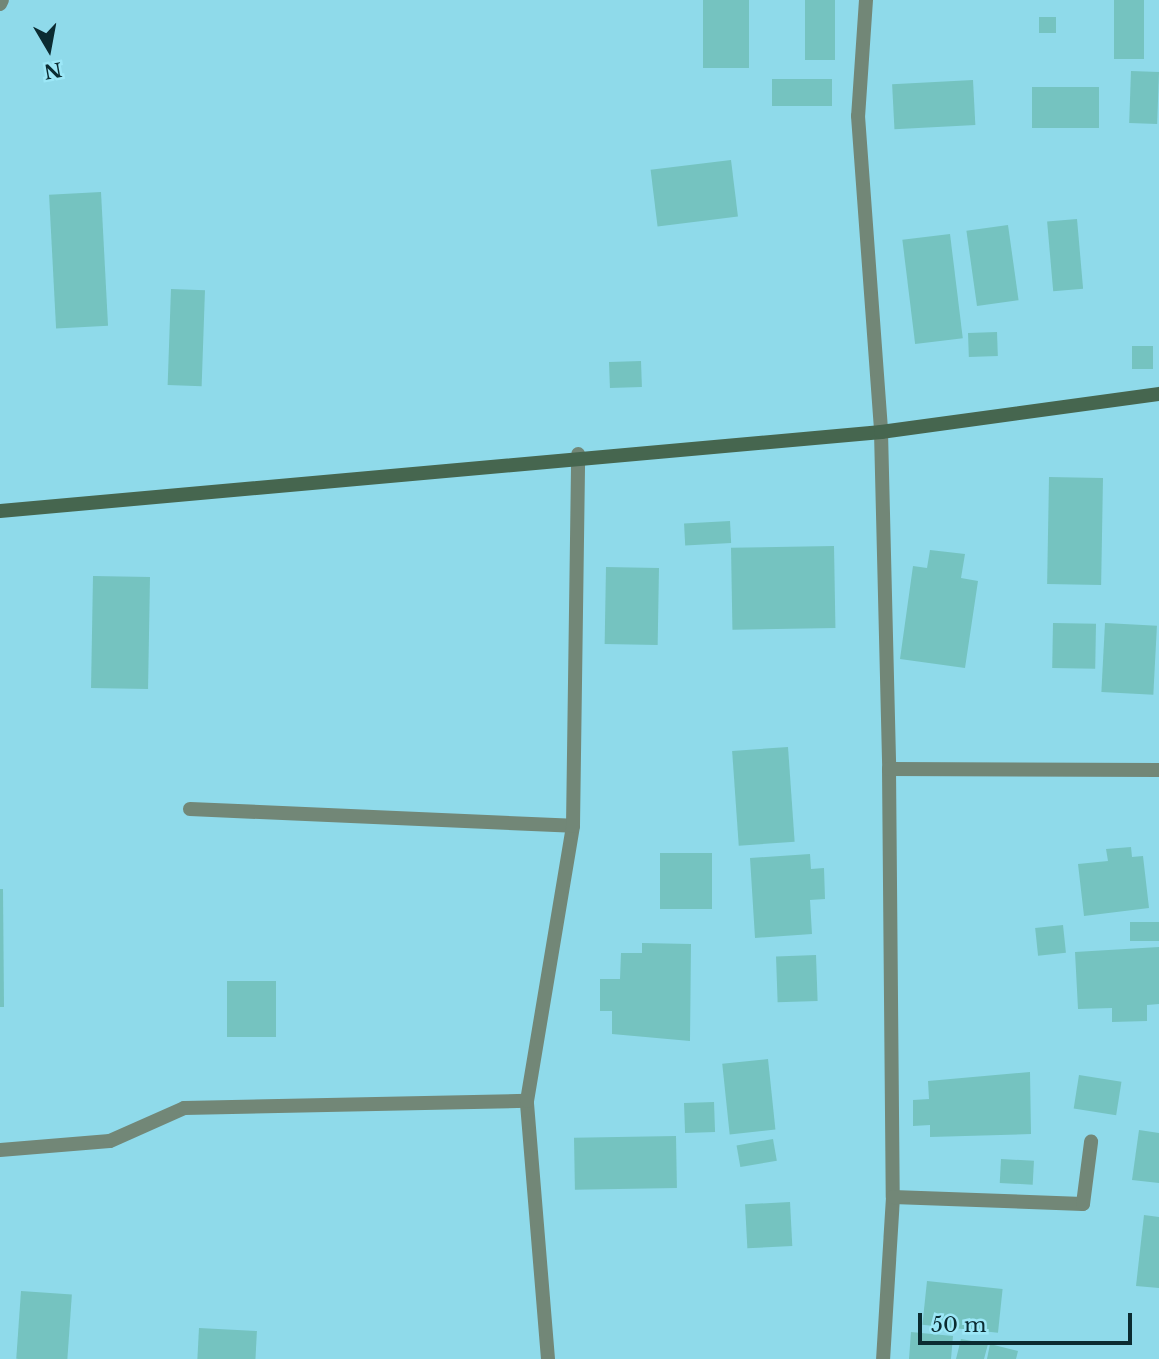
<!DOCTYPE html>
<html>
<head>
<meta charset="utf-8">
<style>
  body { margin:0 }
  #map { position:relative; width:1159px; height:1359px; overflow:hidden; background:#8fdaea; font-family:"Libre Baskerville",serif }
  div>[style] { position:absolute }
  .building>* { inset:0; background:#75c3c0; transform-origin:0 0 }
  .street>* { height:14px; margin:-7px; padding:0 7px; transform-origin:7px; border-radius:7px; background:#728777 }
  .secondary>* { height:14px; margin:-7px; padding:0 7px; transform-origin:7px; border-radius:7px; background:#46664f }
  span { translate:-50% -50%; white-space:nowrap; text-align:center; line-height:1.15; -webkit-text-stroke:6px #9ce7f7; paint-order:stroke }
  .north { position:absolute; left:14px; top:14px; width:70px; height:70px; -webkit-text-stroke:5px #9ce7f7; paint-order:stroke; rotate:170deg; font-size:19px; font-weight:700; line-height:28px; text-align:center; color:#0b2b31 }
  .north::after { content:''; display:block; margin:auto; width:24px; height:32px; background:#0b2b31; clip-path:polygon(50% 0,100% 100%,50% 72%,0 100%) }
  .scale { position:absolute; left:918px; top:1313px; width:214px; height:32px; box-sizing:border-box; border:4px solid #0b2b31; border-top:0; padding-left:9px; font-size:21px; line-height:24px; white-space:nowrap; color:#0b2b31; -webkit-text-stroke:5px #9ce7f7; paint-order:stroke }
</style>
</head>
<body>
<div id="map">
  <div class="building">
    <i style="left:703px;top:0;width:46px;height:68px"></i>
    <i style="left:805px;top:0;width:30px;height:60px"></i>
    <i style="left:1114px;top:0;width:30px;height:59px"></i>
    <i style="left:1039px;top:17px;width:17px;height:16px"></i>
    <i style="left:1131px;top:71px;width:28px;height:52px;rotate:2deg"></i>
    <i style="left:832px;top:79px;width:27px;height:60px;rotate:90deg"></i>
    <i style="left:973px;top:80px;width:45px;height:81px;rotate:87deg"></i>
    <i style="left:1099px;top:87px;width:41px;height:67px;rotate:90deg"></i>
    <i style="left:731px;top:160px;width:57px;height:81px;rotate:83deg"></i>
    <i style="left:101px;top:192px;width:134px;height:52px;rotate:87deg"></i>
    <i style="left:1077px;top:219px;width:70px;height:30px;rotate:85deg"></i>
    <i style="left:1008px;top:225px;width:76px;height:42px;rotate:82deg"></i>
    <i style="left:950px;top:234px;width:105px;height:48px;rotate:83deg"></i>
    <i style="left:171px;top:289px;width:34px;height:96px;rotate:2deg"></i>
    <i style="left:997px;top:332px;width:24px;height:29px;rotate:88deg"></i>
    <i style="left:1132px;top:346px;width:21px;height:23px"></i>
    <i style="left:641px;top:361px;width:26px;height:32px;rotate:88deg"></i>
    <i style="left:1049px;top:477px;width:54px;height:107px;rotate:1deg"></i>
    <i style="left:730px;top:521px;width:22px;height:46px;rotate:87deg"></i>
    <i style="left:834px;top:546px;width:82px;height:103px;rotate:89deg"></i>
    <i style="clip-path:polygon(930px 550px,965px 554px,961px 578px,978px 581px,965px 668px,900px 659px,913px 566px,927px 568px)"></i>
    <i style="left:606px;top:567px;width:53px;height:77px;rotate:1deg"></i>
    <i style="left:93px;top:576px;width:57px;height:112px;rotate:1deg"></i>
    <i style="left:1053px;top:623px;width:43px;height:45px;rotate:1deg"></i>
    <i style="left:1105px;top:623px;width:52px;height:69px;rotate:3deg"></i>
    <i style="left:788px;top:747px;width:95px;height:56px;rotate:86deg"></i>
    <i style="clip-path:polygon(1131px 847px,1132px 857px,1143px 856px,1149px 908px,1084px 916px,1078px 864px,1108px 861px,1106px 849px)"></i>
    <i style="left:660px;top:853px;width:52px;height:56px"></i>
    <i style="clip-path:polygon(810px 854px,811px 869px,824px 868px,825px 899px,810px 900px,812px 934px,755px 938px,750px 858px)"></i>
    <i style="clip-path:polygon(0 889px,3px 889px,4px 1007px,0 1007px)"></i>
    <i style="left:1159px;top:922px;width:19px;height:29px;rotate:90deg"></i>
    <i style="left:1063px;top:925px;width:28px;height:28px;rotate:84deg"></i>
    <i style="clip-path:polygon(642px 943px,691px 944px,690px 1041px,612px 1034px,612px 1011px,600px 1011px,600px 979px,620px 979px,621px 953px,642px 953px)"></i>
    <i style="clip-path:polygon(1159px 947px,1159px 1004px,1147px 1005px,1147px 1021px,1112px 1022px,1112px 1008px,1078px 1009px,1075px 952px)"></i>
    <i style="left:816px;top:955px;width:46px;height:40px;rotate:88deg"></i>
    <i style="left:276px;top:981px;width:56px;height:49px;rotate:90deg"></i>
    <i style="left:768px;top:1059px;width:71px;height:46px;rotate:84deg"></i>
    <i style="clip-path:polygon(1030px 1072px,1031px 1134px,930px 1137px,930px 1125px,913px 1126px,913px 1100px,929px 1099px,928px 1081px)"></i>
    <i style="left:1079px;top:1075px;width:43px;height:34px;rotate:9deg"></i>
    <i style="left:714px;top:1102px;width:30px;height:30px;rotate:88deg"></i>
    <i style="clip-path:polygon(1139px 1130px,1159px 1133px,1159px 1183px,1132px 1180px)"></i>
    <i style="left:676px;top:1136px;width:52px;height:102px;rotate:89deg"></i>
    <i style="left:773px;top:1139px;width:22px;height:37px;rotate:80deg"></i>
    <i style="left:1001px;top:1159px;width:33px;height:24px;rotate:3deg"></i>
    <i style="left:790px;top:1202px;width:44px;height:45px;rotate:87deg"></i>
    <i style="clip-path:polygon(1144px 1215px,1159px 1217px,1159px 1288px,1136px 1286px)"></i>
    <i style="left:927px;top:1281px;width:76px;height:44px;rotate:6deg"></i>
    <i style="left:21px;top:1291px;width:51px;height:68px;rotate:4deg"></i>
    <i style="left:199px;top:1328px;width:58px;height:31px;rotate:3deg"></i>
    <i style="clip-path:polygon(911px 1332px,953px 1336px,951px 1359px,909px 1359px)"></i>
    <i style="clip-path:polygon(961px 1339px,988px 1344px,984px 1359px,956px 1359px)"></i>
    <i style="clip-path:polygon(990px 1344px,1018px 1351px,1016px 1359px,987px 1359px)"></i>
  </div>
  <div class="street">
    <i style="left:866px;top:0;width:116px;rotate:93.9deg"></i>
    <i style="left:858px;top:116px;width:317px;rotate:85.8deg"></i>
    <i style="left:881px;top:432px;width:337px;rotate:88.6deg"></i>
    <i style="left:889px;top:769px;width:428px;rotate:89.5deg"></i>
    <i style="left:893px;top:1197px;width:162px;rotate:93.5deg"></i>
    <i style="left:0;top:4px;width:4px;rotate:-63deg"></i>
    <i style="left:889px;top:769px;width:270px;rotate:0.2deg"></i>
    <i style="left:190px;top:809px;width:383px;rotate:2.5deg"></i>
    <i style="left:0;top:1150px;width:110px;rotate:-4.7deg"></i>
    <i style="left:110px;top:1141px;width:81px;rotate:-24deg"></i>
    <i style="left:184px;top:1108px;width:343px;rotate:-1.2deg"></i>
    <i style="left:893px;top:1197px;width:190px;rotate:2.1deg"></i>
    <i style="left:1083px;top:1204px;width:63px;rotate:-82.6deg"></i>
    <i style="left:548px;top:1359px;width:259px;rotate:-94.7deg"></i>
    <i style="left:527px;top:1101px;width:279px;rotate:-80.5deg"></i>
    <i style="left:573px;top:826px;width:372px;rotate:-89.2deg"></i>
  </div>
  <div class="secondary">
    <i style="left:0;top:511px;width:885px;rotate:-5.12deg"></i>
    <i style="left:881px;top:432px;width:281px;rotate:-7.8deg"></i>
  </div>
  <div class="north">N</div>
  <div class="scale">50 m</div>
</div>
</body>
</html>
